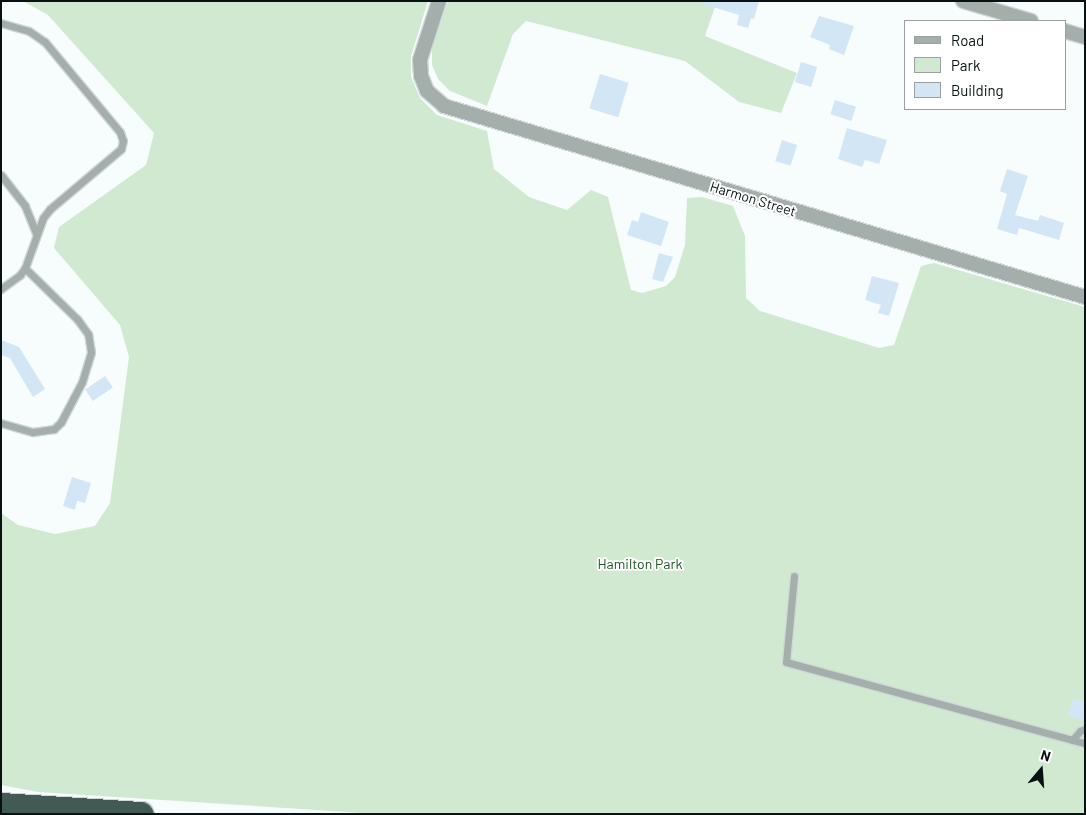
<!DOCTYPE html>
<html>
<head>
<meta charset="utf-8">
<style>
  body { margin:0 }
  #map { position:relative; width:1086px; height:815px; overflow:hidden; background:#f7fcfd; font-family:Barlow,sans-serif }
  div>[style] { position:absolute }
  .green>* { inset:0; background:#d0e9d0 }
  .building>* { inset:0; background:#d2e6f5; transform-origin:0 0 }
  .roads { filter:drop-shadow(1px 0 #d1d7d8) drop-shadow(-1px 0 #d1d7d8) drop-shadow(0 1px #d1d7d8) drop-shadow(0 -1px #d1d7d8) }
  .lane>* { height:7px; margin:-3.5px; padding:0 3.5px; transform-origin:3.5px; border-radius:3.5px; background:#a4afac }
  .street>* { height:14px; margin:-7px; padding:0 7px; transform-origin:7px; border-radius:7px; background:#a4afac }
  .highway>* { height:25px; margin:-12.5px; padding:0 12.5px; transform-origin:12.5px; border-radius:12.5px; background:#435a54 }
  span { translate:-50% -50%; white-space:nowrap; text-align:center; line-height:1.15; -webkit-text-stroke:4px #fff; paint-order:stroke }
  .street-label { font-size:14px; color:#081213 }
  .park-label { font-size:14px; color:#1b5320 }
  .frame { position:absolute; inset:0; border:2px solid #081213; pointer-events:none }
  .legend { position:absolute; left:904px; top:20px; width:162px; height:90px; box-sizing:border-box; background:#fff; border:1px solid #9ca0a1; margin:0; padding:6px 9px; list-style:none; font-size:15px; color:#081213 }
  .legend li { display:flex; align-items:center; gap:10px; height:25px }
  .legend b { width:25px; border:1px solid #9ca0a1 }
  .north { position:absolute; left:1016px; top:745px; width:50px; height:50px; -webkit-text-stroke:4px #fff; paint-order:stroke; rotate:18deg; font-size:14px; font-weight:700; line-height:20px; text-align:center; color:#081213 }
  .north::after { content:''; display:block; margin:auto; width:18px; height:22px; background:#081213; clip-path:polygon(50% 0,100% 100%,50% 72%,0 100%) }
</style>
</head>
<body>
<div id="map">
  <div class="green">
    <i style="clip-path:polygon(23px 1px,428px 1px,411px 56px,411px 77px,420px 98px,437px 115px,487px 131px,494px 169px,529px 197px,567px 210px,591px 190px,608px 197px,631px 290px,642px 293px,666px 286px,675px 277px,685px 245px,687px 198px,702px 197px,733px 206px,745px 236px,746px 298px,760px 311px,879px 348px,894px 345px,921px 266px,934px 263px,1085px 307px,1085px 814px,378px 814px,38px 792px,1px 785px,1px 513px,18px 525px,55px 534px,95px 526px,110px 503px,129px 357px,120px 325px,54px 248px,59px 227px,146px 165px,154px 133px,48px 15px)"></i>
    <i style="clip-path:polygon(448px 1px,717px 1px,705px 36px,797px 73px,781px 113px,739px 102px,685px 61px,526px 21px,513px 34px,487px 106px,450px 91px,438px 79px,432px 65px,432px 48px)"></i>
  </div>
  <div class="building">
    <i style="clip-path:polygon(704px 1px,759px 1px,754px 19px,751px 18px,748px 28px,737px 25px,739px 15px,703px 4px)"></i>
    <i style="clip-path:polygon(819px 16px,854px 26px,844px 55px,829px 49px,830px 45px,810px 37px)"></i>
    <i style="left:801px;top:62px;width:17px;height:21px;rotate:17deg"></i>
    <i style="left:600px;top:74px;width:30px;height:36px;rotate:17deg"></i>
    <i style="left:835px;top:100px;width:22px;height:15px;rotate:18deg"></i>
    <i style="clip-path:polygon(847px 128px,887px 140px,879px 164px,865px 160px,862px 167px,838px 159px)"></i>
    <i style="left:782px;top:140px;width:16px;height:22px;rotate:18deg"></i>
    <i style="clip-path:polygon(1007px 169px,1028px 176px,1015px 215px,1038px 221px,1040px 215px,1064px 223px,1059px 240px,1019px 228px,1017px 235px,997px 229px,1007px 194px,1000px 191px)"></i>
    <i style="clip-path:polygon(641px 212px,669px 222px,661px 246px,627px 235px,632px 220px,638px 222px)"></i>
    <i style="clip-path:polygon(659px 253px,673px 257px,663px 282px,652px 279px)"></i>
    <i style="clip-path:polygon(872px 276px,899px 283px,889px 316px,878px 313px,881px 305px,865px 300px)"></i>
    <i style="clip-path:polygon(1px 340px,19px 347px,45px 389px,33px 397px,10px 358px,1px 355px)"></i>
    <i style="left:105px;top:376px;width:14px;height:24px;rotate:56deg"></i>
    <i style="clip-path:polygon(72px 477px,91px 483px,85px 503px,77px 501px,75px 510px,63px 506px)"></i>
    <i style="clip-path:polygon(1073px 699px,1085px 702px,1085px 720px,1068px 716px)"></i>
  </div>
  <div class="roads">
    <div class="lane">
      <i style="left:1px;top:23px;width:29px;rotate:16deg"></i>
      <i style="left:29px;top:31px;width:19px;rotate:35deg"></i>
      <i style="left:45px;top:42px;width:117px;rotate:50.2deg"></i>
      <i style="left:120px;top:132px;width:9px;rotate:72deg"></i>
      <i style="left:123px;top:141px;width:8px;rotate:104deg"></i>
      <i style="left:121px;top:149px;width:93px;rotate:139.8deg"></i>
      <i style="left:50px;top:209px;width:11px;rotate:128deg"></i>
      <i style="left:43px;top:218px;width:53px;rotate:109.8deg"></i>
      <i style="left:25px;top:268px;width:9px;rotate:126deg"></i>
      <i style="left:20px;top:275px;width:24px;rotate:144deg"></i>
      <i style="left:1px;top:175px;width:39px;rotate:52deg"></i>
      <i style="left:25px;top:206px;width:29px;rotate:68deg"></i>
      <i style="left:1px;top:423px;width:33px;rotate:16deg"></i>
      <i style="left:33px;top:432px;width:21px;rotate:-8deg"></i>
      <i style="left:54px;top:429px;width:10px;rotate:-45deg"></i>
      <i style="left:61px;top:422px;width:45px;rotate:-62.3deg"></i>
      <i style="left:82px;top:382px;width:31px;rotate:-73deg"></i>
      <i style="left:91px;top:352px;width:18px;rotate:-99deg"></i>
      <i style="left:88px;top:334px;width:19px;rotate:-126deg"></i>
      <i style="left:77px;top:319px;width:73px;rotate:-135.6deg"></i>
      <i style="left:794px;top:576px;width:86px;rotate:95.3deg"></i>
      <i style="left:786px;top:662px;width:310px;rotate:15.2deg"></i>
      <i style="left:1072px;top:740px;width:12px;rotate:-48deg"></i>
      <i style="left:1080px;top:731px;width:5px;rotate:-22deg"></i>
    </div>
    <div class="street">
      <i style="left:439px;top:1px;width:62px;rotate:107.9deg"></i>
      <i style="left:420px;top:60px;width:16px;rotate:86deg"></i>
      <i style="left:421px;top:76px;width:16px;rotate:68deg"></i>
      <i style="left:427px;top:91px;width:23px;rotate:41deg"></i>
      <i style="left:444px;top:106px;width:669px;rotate:16.59deg"></i>
      <i style="left:963px;top:1px;width:71px;rotate:16.4deg"></i>
      <i style="left:1065px;top:31px;width:21px;rotate:17deg"></i>
    </div>
    <div class="highway">
      <i style="left:1px;top:805px;width:140px;rotate:3.7deg"></i>
    </div>
  </div>
  <div class="street-label">
    <span style="left:753px;top:199px;rotate:17deg">Harmon Street</span>
  </div>
  <div class="park-label">
    <span style="left:640px;top:564px">Hamilton Park</span>
  </div>
  <div class="frame"></div>
  <ul class="legend">
  <li><b style="height:6px;background:#a4afac"></b>Road</li>
  <li><b style="height:14px;background:#d0e9d0"></b>Park</li>
  <li><b style="height:14px;background:#d2e6f5"></b>Building</li>
  </ul>
  <div class="north">N</div>
</div>
</body>
</html>
